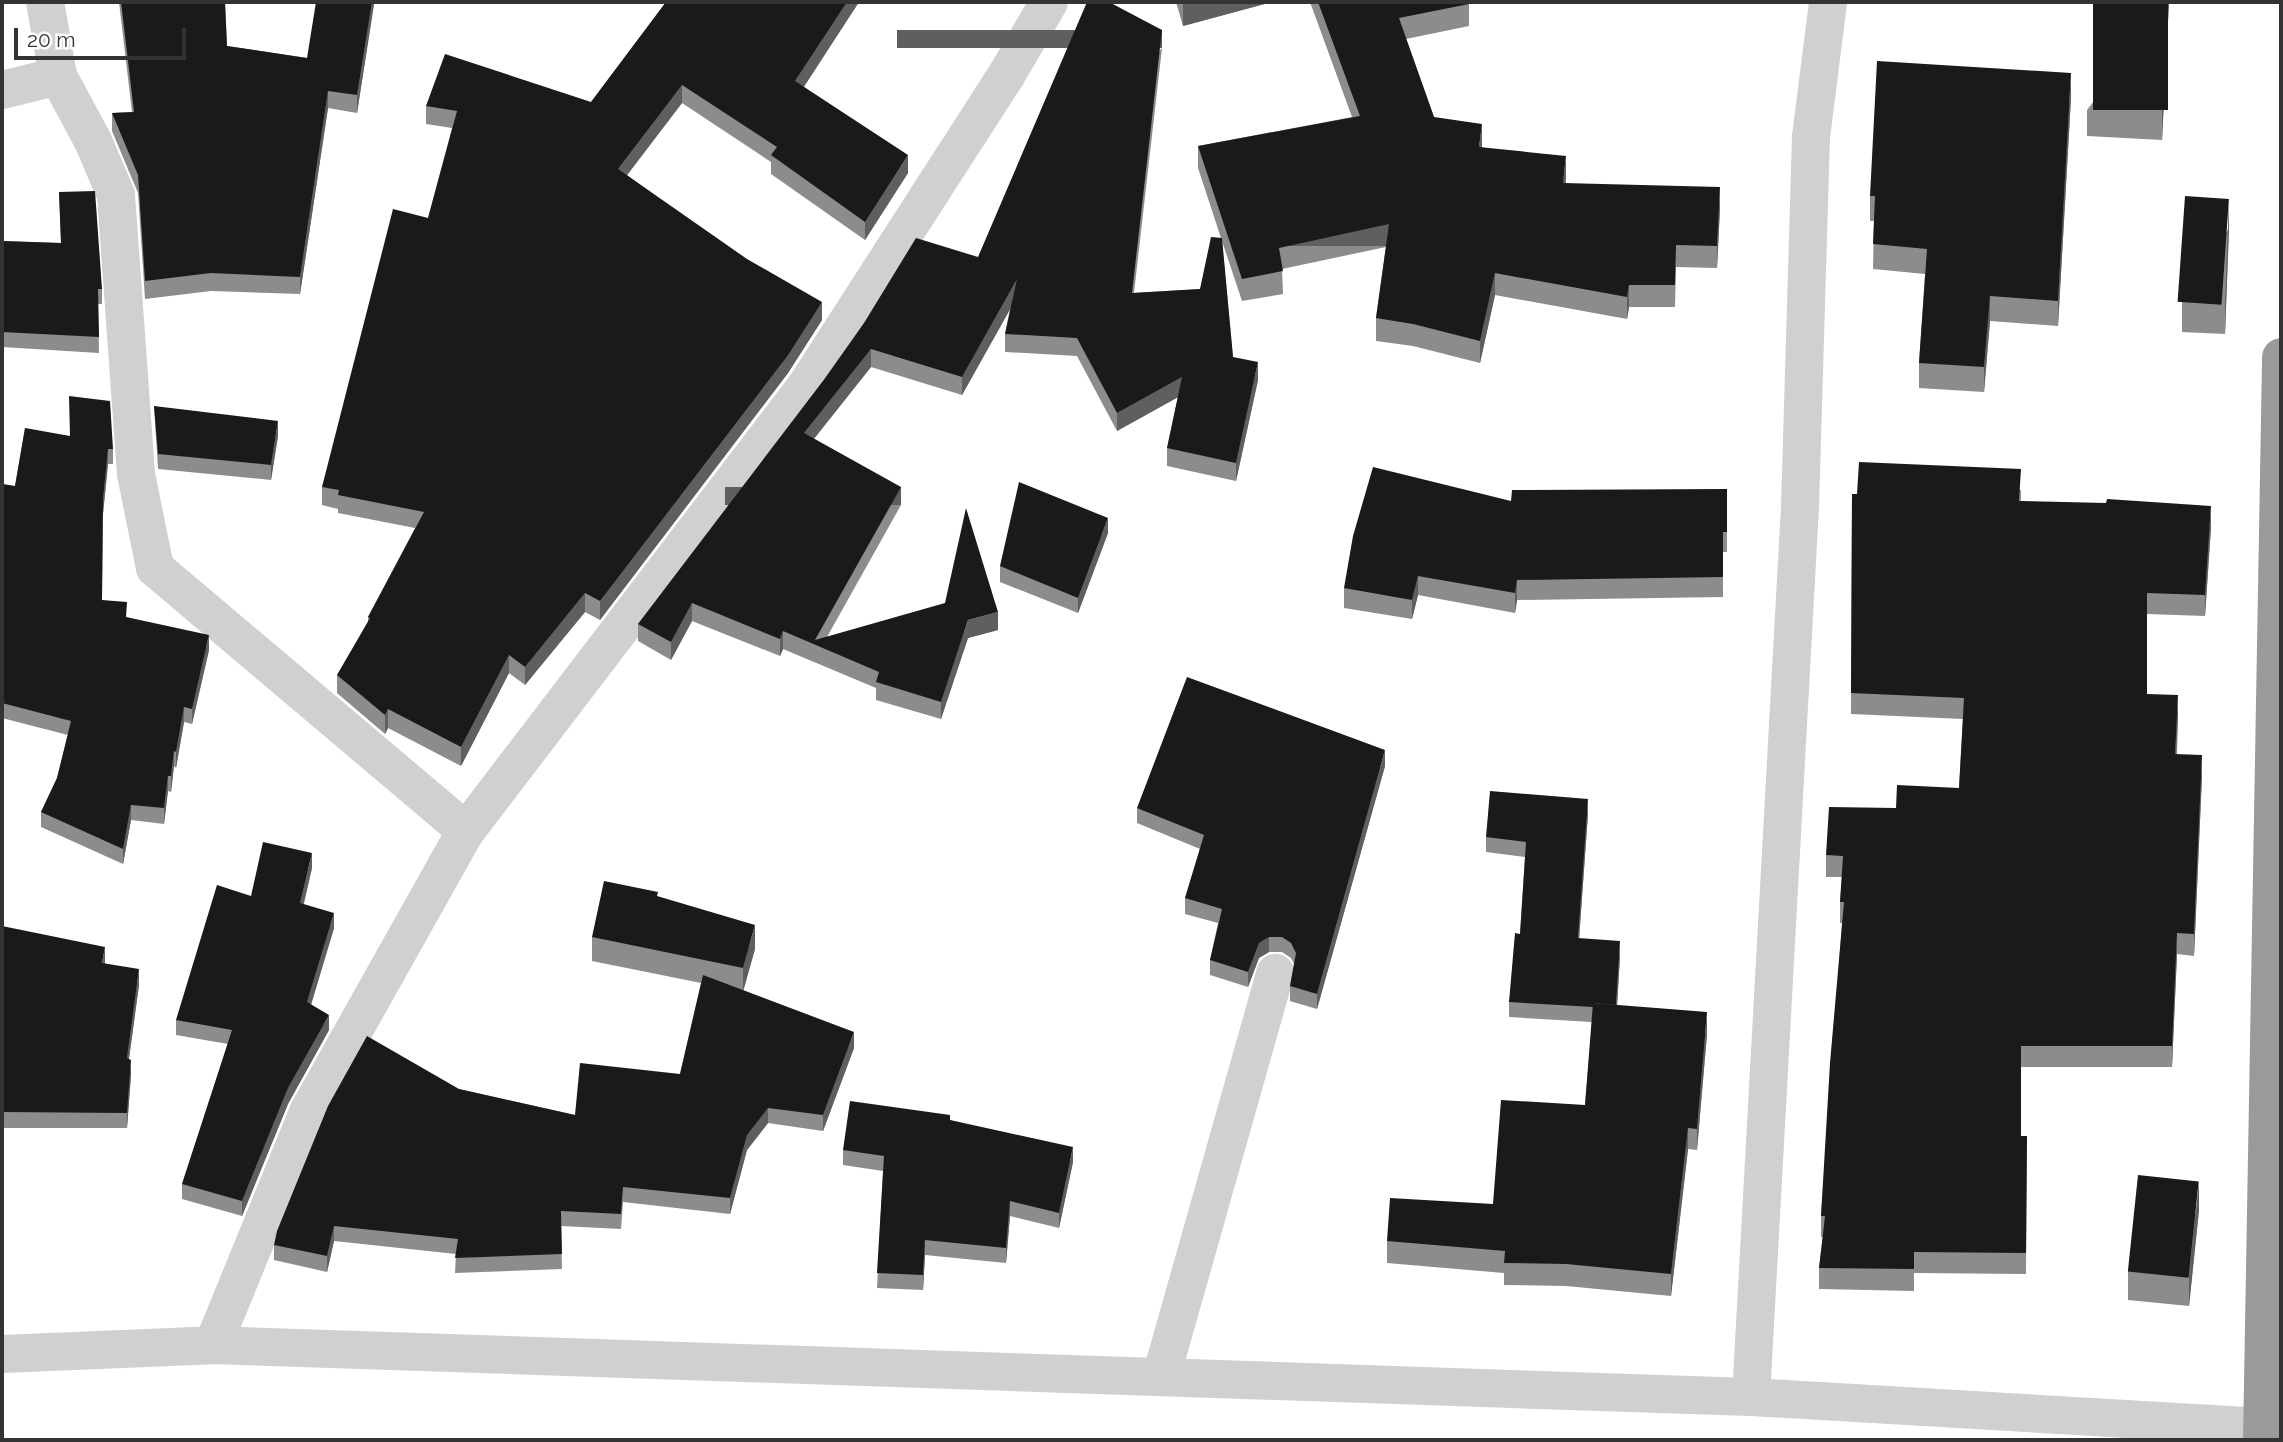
<!DOCTYPE html>
<html>
<head>
<meta charset="utf-8">
<style>
  body { margin:0 }
  #map { position:relative; width:2283px; height:1442px; overflow:hidden; background:#fff; font-family:Raleway,sans-serif }
  div>[style] { position:absolute }
  .minor>* { height:38px; margin:-19px; padding:0 19px; transform-origin:19px; border-radius:19px; background:#d0d0d0 }
  .highway>* { height:38px; margin:-19px; padding:0 19px; transform-origin:19px; border-radius:19px; background:#9a9a9a }
  .wall>* { inset:0; background:#8c8c8c }
  .shaded-wall>* { inset:0; background:#5f5f5f; transform-origin:0 0 }
  .building>* { inset:0; background:#1a1a1a; transform-origin:0 0 }
  span { translate:-50% -50%; white-space:nowrap; text-align:center; line-height:1.15; -webkit-text-stroke:7px #fff; paint-order:stroke }
  .frame { position:absolute; inset:0; border:4px solid #333; pointer-events:none }
  .scale { position:absolute; left:14px; top:28px; width:172px; height:32px; box-sizing:border-box; border:4px solid #333; border-top:0; padding-left:9px; font-size:21px; line-height:24px; white-space:nowrap; color:#333; -webkit-text-stroke:5px #fff; paint-order:stroke }
</style>
</head>
<body>
<div id="map">
  <div class="minor">
    <i style="left:45px;top:2px;width:75px;rotate:80deg"></i>
    <i style="left:58px;top:76px;width:74px;rotate:61.7deg"></i>
    <i style="left:93px;top:141px;width:59px;rotate:66.9deg"></i>
    <i style="left:116px;top:195px;width:280px;rotate:85.9deg"></i>
    <i style="left:136px;top:474px;width:96px;rotate:78.6deg"></i>
    <i style="left:155px;top:568px;width:407px;rotate:40.2deg"></i>
    <i style="left:2px;top:90px;width:58px;rotate:-14deg"></i>
    <i style="left:213px;top:1345px;width:252px;rotate:-67.8deg"></i>
    <i style="left:308px;top:1112px;width:322px;rotate:-60.7deg"></i>
    <i style="left:466px;top:831px;width:560px;rotate:-52.62deg"></i>
    <i style="left:806px;top:386px;width:371px;rotate:-57.2deg"></i>
    <i style="left:1007px;top:74px;width:83px;rotate:-59.7deg"></i>
    <i style="left:2px;top:1354px;width:211px;rotate:-2.4deg"></i>
    <i style="left:213px;top:1345px;width:1539px;rotate:1.94deg"></i>
    <i style="left:1751px;top:1397px;width:531px;rotate:3.35deg"></i>
    <i style="left:1161px;top:1377px;width:420px;rotate:-74.2deg"></i>
    <i style="left:1751px;top:1397px;width:891px;rotate:-86.85deg"></i>
    <i style="left:1800px;top:507px;width:370px;rotate:-88.3deg"></i>
    <i style="left:1811px;top:137px;width:136px;rotate:-82.8deg"></i>
  </div>
  <div class="highway">
    <i style="left:2262px;top:1440px;width:1083px;rotate:-88.99deg"></i>
  </div>
  <div class="wall">
    <i style="clip-path:polygon(119px 2px,225px 2px,227px 46px,307px 58px,374px 2px,357px 113px,328px 108px,300px 294px,211px 291px,145px 299px,138px 193px,112px 131px,112px 113px,132px 112px)"></i>
    <i style="clip-path:polygon(666px 2px,859px 2px,804px 87px,908px 173px,865px 240px,771px 174px,771px 162px,682px 103px,627px 175px,822px 320px,788px 373px,600px 620px,585px 612px,525px 685px,509px 673px,461px 766px,388px 728px,385px 734px,337px 693px,337px 675px,368px 623px,368px 617px,415px 528px,338px 513px,338px 509px,322px 505px,322px 487px,428px 218px,452px 128px,426px 124px,426px 106px,591px 102px)"></i>
    <i style="clip-path:polygon(1176px 2px,1272px 2px,1183px 26px)"></i>
    <i style="clip-path:polygon(1310px 2px,1469px 2px,1469px 26px,1406px 39px,1434px 117px,1482px 147px,1566px 178px,1566px 183px,1720px 209px,1717px 268px,1676px 267px,1675px 307px,1629px 307px,1627px 319px,1495px 295px,1480px 363px,1413px 346px,1376px 341px,1376px 318px,1386px 247px,1282px 269px,1283px 294px,1242px 301px,1222px 241px,1233px 357px,1258px 380px,1236px 481px,1167px 466px,1167px 448px,1178px 397px,1117px 431px,1077px 356px,1005px 352px,1005px 334px,1010px 309px,962px 395px,871px 367px,814px 439px,901px 505px,827px 637px,998px 630px,968px 638px,941px 719px,876px 700px,876px 688px,783px 649px,780px 656px,692px 621px,671px 660px,638px 641px,638px 624px,823px 381px,978px 257px,1162px 48px,1134px 293px,1200px 289px,1221px 238px,1198px 168px,1198px 146px,1352px 117px)"></i>
    <i style="clip-path:polygon(2169px 2px,2162px 140px,2087px 136px,2087px 110px)"></i>
    <i style="clip-path:polygon(2071px 98px,2058px 326px,1990px 321px,1984px 392px,1919px 388px,1919px 363px,1925px 274px,1873px 269px,1874px 221px,1870px 221px,1870px 196px)"></i>
    <i style="clip-path:polygon(59px 192px,102px 289px,102px 304px,98px 304px,99px 353px,2px 347px,2px 241px,61px 243px)"></i>
    <i style="clip-path:polygon(2229px 228px,2225px 334px,2182px 332px,2182px 302px)"></i>
    <i style="clip-path:polygon(154px 406px,278px 436px,271px 480px,158px 469px)"></i>
    <i style="clip-path:polygon(25px 428px,113px 449px,113px 464px,108px 464px,103px 514px,102px 600px,127px 617px,209px 650px,192px 724px,184px 722px,176px 768px,174px 766px,171px 792px,168px 791px,164px 824px,131px 820px,123px 864px,41px 827px,41px 812px,57px 778px,68px 735px,2px 718px,2px 484px,15px 486px)"></i>
    <i style="clip-path:polygon(1727px 489px,1727px 552px,1723px 552px,1723px 597px,1517px 600px,1515px 613px,1418px 595px,1412px 619px,1344px 608px,1344px 588px,1511px 501px)"></i>
    <i style="clip-path:polygon(2021px 490px,2021px 501px,2211px 527px,2205px 616px,2147px 614px,2147px 694px,2178px 717px,2177px 754px,2202px 776px,2194px 956px,2177px 954px,2172px 1067px,2021px 1067px,2021px 1136px,2027px 1136px,2026px 1274px,1914px 1273px,1914px 1291px,1819px 1289px,1819px 1268px,1823px 1237px,1821px 1237px,1821px 1216px,1842px 923px,1840px 923px,1840px 902px,1842px 877px,1826px 877px,1826px 855px,1896px 808px,1959px 788px,1963px 719px,1851px 714px,1852px 494px)"></i>
    <i style="clip-path:polygon(1108px 533px,1078px 613px,1000px 582px,1000px 566px)"></i>
    <i style="clip-path:polygon(1385px 766px,1317px 1009px,1290px 1001px,1290px 986px,1294px 964px,1291px 958px,1282px 952px,1269px 952px,1259px 958px,1248px 987px,1210px 975px,1210px 960px,1218px 923px,1185px 914px,1185px 898px,1200px 849px,1137px 823px,1137px 808px)"></i>
    <i style="clip-path:polygon(1588px 814px,1579px 939px,1620px 956px,1617px 1005px,1707px 1034px,1697px 1150px,1688px 1149px,1671px 1296px,1566px 1286px,1504px 1285px,1504px 1273px,1387px 1263px,1387px 1241px,1493px 1204px,1585px 1105px,1592px 1022px,1509px 1017px,1509px 1002px,1520px 934px,1525px 857px,1486px 852px,1486px 837px)"></i>
    <i style="clip-path:polygon(312px 868px,304px 904px,334px 928px,311px 1005px,329px 1030px,288px 1104px,242px 1216px,182px 1199px,182px 1184px,228px 1044px,176px 1035px,176px 1020px,251px 896px)"></i>
    <i style="clip-path:polygon(658px 897px,755px 949px,743px 990px,854px 1048px,823px 1131px,768px 1123px,747px 1150px,730px 1214px,623px 1202px,621px 1229px,561px 1226px,562px 1269px,455px 1273px,456px 1254px,334px 1241px,327px 1272px,274px 1260px,274px 1245px,459px 1089px,575px 1115px,680px 1074px,701px 983px,592px 961px,592px 937px)"></i>
    <i style="clip-path:polygon(2px 926px,105px 963px,139px 985px,129px 1059px,131px 1075px,127px 1128px,2px 1128px)"></i>
    <i style="clip-path:polygon(950px 1120px,1073px 1162px,1059px 1228px,1010px 1216px,1006px 1263px,925px 1255px,923px 1290px,877px 1288px,883px 1171px,843px 1165px,843px 1150px)"></i>
    <i style="clip-path:polygon(2199px 1210px,2189px 1306px,2128px 1300px,2128px 1271px)"></i>
  </div>
  <div class="shaded-wall">
    <i style="clip-path:polygon(372px 2px,374px 2px,374px 5px,357px 113px,357px 95px)"></i>
    <i style="clip-path:polygon(847px 2px,859px 2px,795px 100px,795px 81px)"></i>
    <i style="clip-path:polygon(1191px 2px,1272px 2px,1183px 26px,1183px 4px)"></i>
    <i style="clip-path:polygon(2168px 2px,2169px 2px,2162px 140px,2162px 113px)"></i>
    <i style="left:1162px;top:30px;width:18px;height:265px;rotate:90deg"></i>
    <i style="clip-path:polygon(2071px 73px,2071px 98px,2058px 326px,2058px 301px)"></i>
    <i style="clip-path:polygon(682px 85px,682px 103px,618px 187px,618px 169px)"></i>
    <i style="clip-path:polygon(328px 91px,328px 108px,300px 294px,300px 277px)"></i>
    <i style="clip-path:polygon(1482px 124px,1482px 146px,1479px 169px,1479px 147px)"></i>
    <i style="clip-path:polygon(908px 155px,908px 173px,865px 240px,865px 222px)"></i>
    <i style="clip-path:polygon(1566px 156px,1566px 178px,1563px 205px,1563px 183px)"></i>
    <i style="clip-path:polygon(1720px 187px,1720px 209px,1717px 268px,1717px 246px)"></i>
    <i style="clip-path:polygon(2229px 199px,2229px 228px,2225px 334px,2225px 305px)"></i>
    <i style="left:1389px;top:224px;width:22px;height:113px;rotate:90deg"></i>
    <i style="clip-path:polygon(1495px 273px,1495px 295px,1480px 363px,1480px 341px)"></i>
    <i style="clip-path:polygon(1017px 279px,1017px 297px,962px 395px,962px 377px)"></i>
    <i style="clip-path:polygon(1629px 285px,1629px 307px,1627px 319px,1627px 297px)"></i>
    <i style="clip-path:polygon(1990px 296px,1990px 321px,1984px 392px,1984px 367px)"></i>
    <i style="clip-path:polygon(822px 302px,822px 320px,788px 373px,600px 620px,600px 601px)"></i>
    <i style="clip-path:polygon(871px 349px,871px 367px,804px 451px,804px 433px)"></i>
    <i style="clip-path:polygon(1258px 362px,1258px 380px,1236px 481px,1236px 463px)"></i>
    <i style="clip-path:polygon(1182px 377px,1182px 395px,1117px 431px,1117px 413px)"></i>
    <i style="clip-path:polygon(278px 421px,278px 436px,271px 480px,271px 465px)"></i>
    <i style="clip-path:polygon(108px 449px,108px 464px,103px 514px,103px 499px)"></i>
    <i style="left:901px;top:487px;width:18px;height:176px;rotate:90deg"></i>
    <i style="clip-path:polygon(2211px 506px,2211px 527px,2205px 616px,2205px 595px)"></i>
    <i style="clip-path:polygon(1108px 518px,1108px 533px,1078px 613px,1078px 598px)"></i>
    <i style="clip-path:polygon(1418px 576px,1418px 595px,1412px 619px,1412px 600px)"></i>
    <i style="clip-path:polygon(1517px 580px,1517px 600px,1515px 613px,1515px 593px)"></i>
    <i style="clip-path:polygon(585px 593px,585px 612px,525px 685px,525px 667px)"></i>
    <i style="clip-path:polygon(692px 603px,692px 621px,671px 660px,671px 642px)"></i>
    <i style="clip-path:polygon(998px 612px,998px 630px,968px 638px,941px 719px,941px 702px,968px 620px)"></i>
    <i style="clip-path:polygon(783px 631px,783px 649px,780px 656px,780px 639px)"></i>
    <i style="clip-path:polygon(209px 635px,209px 650px,192px 724px,192px 709px)"></i>
    <i style="clip-path:polygon(509px 655px,509px 673px,461px 766px,461px 747px)"></i>
    <i style="clip-path:polygon(2178px 695px,2178px 717px,2175px 775px,2175px 754px)"></i>
    <i style="clip-path:polygon(184px 707px,184px 722px,176px 768px,176px 752px)"></i>
    <i style="clip-path:polygon(388px 709px,388px 728px,385px 734px,385px 715px)"></i>
    <i style="clip-path:polygon(1385px 750px,1385px 766px,1317px 1009px,1317px 994px)"></i>
    <i style="clip-path:polygon(174px 751px,174px 766px,171px 792px,171px 776px)"></i>
    <i style="clip-path:polygon(2202px 755px,2202px 776px,2194px 956px,2194px 934px)"></i>
    <i style="clip-path:polygon(168px 776px,168px 791px,164px 824px,164px 808px)"></i>
    <i style="clip-path:polygon(1588px 799px,1588px 814px,1578px 954px,1578px 938px)"></i>
    <i style="clip-path:polygon(131px 805px,131px 820px,123px 864px,123px 849px)"></i>
    <i style="clip-path:polygon(312px 853px,312px 868px,300px 918px,300px 903px)"></i>
    <i style="clip-path:polygon(334px 913px,334px 928px,307px 1018px,307px 1002px)"></i>
    <i style="clip-path:polygon(755px 925px,755px 949px,743px 992px,743px 968px)"></i>
    <i style="clip-path:polygon(2177px 933px,2177px 954px,2172px 1067px,2172px 1046px)"></i>
    <i style="clip-path:polygon(1269px 937px,1269px 952px,1259px 958px,1248px 987px,1248px 972px,1259px 943px)"></i>
    <i style="clip-path:polygon(1620px 941px,1620px 956px,1616px 1024px,1616px 1009px)"></i>
    <i style="clip-path:polygon(105px 947px,105px 962px,102px 978px,102px 963px)"></i>
    <i style="clip-path:polygon(139px 969px,139px 985px,127px 1073px,127px 1058px)"></i>
    <i style="clip-path:polygon(1707px 1012px,1707px 1034px,1697px 1150px,1697px 1129px)"></i>
    <i style="clip-path:polygon(329px 1015px,329px 1030px,288px 1104px,242px 1216px,242px 1201px,288px 1088px)"></i>
    <i style="clip-path:polygon(854px 1032px,854px 1048px,823px 1131px,823px 1115px)"></i>
    <i style="clip-path:polygon(131px 1060px,131px 1075px,127px 1128px,127px 1113px)"></i>
    <i style="clip-path:polygon(768px 1108px,768px 1123px,747px 1150px,730px 1214px,730px 1198px,747px 1135px)"></i>
    <i style="clip-path:polygon(1688px 1128px,1688px 1149px,1671px 1296px,1671px 1274px)"></i>
    <i style="clip-path:polygon(1073px 1147px,1073px 1162px,1059px 1228px,1059px 1213px)"></i>
    <i style="clip-path:polygon(2199px 1181px,2199px 1210px,2189px 1306px,2189px 1276px)"></i>
    <i style="clip-path:polygon(1010px 1201px,1010px 1216px,1006px 1263px,1006px 1248px)"></i>
    <i style="clip-path:polygon(334px 1226px,334px 1241px,327px 1272px,327px 1256px)"></i>
    <i style="clip-path:polygon(925px 1240px,925px 1255px,923px 1290px,923px 1275px)"></i>
  </div>
  <div class="building">
    <i style="clip-path:polygon(121px 2px,225px 2px,227px 46px,307px 58px,316px 2px,372px 2px,357px 95px,328px 91px,300px 277px,211px 273px,145px 281px,138px 175px,112px 113px,134px 112px)"></i>
    <i style="clip-path:polygon(666px 2px,847px 2px,795px 81px,908px 155px,865px 222px,771px 155px,777px 147px,682px 85px,618px 169px,747px 259px,822px 302px,788px 355px,600px 601px,585px 593px,525px 667px,509px 655px,461px 747px,388px 709px,385px 715px,337px 675px,370px 618px,368px 617px,424px 512px,338px 495px,339px 490px,322px 487px,393px 209px,428px 218px,457px 111px,426px 106px,445px 54px,591px 102px)"></i>
    <i style="clip-path:polygon(1087px 2px,1109px 2px,1162px 30px,1132px 293px,1200px 289px,1211px 237px,1222px 238px,1233px 357px,1258px 362px,1236px 463px,1167px 448px,1182px 377px,1117px 413px,1077px 338px,1005px 334px,1017px 279px,962px 377px,871px 349px,804px 433px,901px 487px,815px 640px,945px 603px,966px 508px,998px 612px,968px 620px,941px 702px,876px 682px,879px 672px,783px 631px,780px 639px,692px 603px,671px 642px,638px 624px,823px 381px,864px 323px,916px 238px,978px 257px)"></i>
    <i style="clip-path:polygon(1318px 2px,1469px 2px,1469px 4px,1399px 18px,1434px 117px,1482px 124px,1479px 147px,1566px 156px,1563px 183px,1720px 187px,1717px 246px,1676px 245px,1675px 285px,1629px 285px,1627px 297px,1495px 273px,1480px 341px,1413px 324px,1376px 318px,1389px 224px,1279px 248px,1283px 271px,1242px 279px,1198px 146px,1360px 116px)"></i>
    <i style="left:2093px;top:2px;width:75px;height:108px"></i>
    <i style="clip-path:polygon(1877px 61px,2071px 73px,2058px 301px,1990px 296px,1984px 367px,1919px 363px,1927px 249px,1873px 244px,1875px 196px,1870px 196px)"></i>
    <i style="clip-path:polygon(95px 191px,102px 289px,98px 289px,99px 337px,2px 332px,2px 241px,61px 243px,59px 192px)"></i>
    <i style="left:2185px;top:196px;width:44px;height:106px;rotate:4deg"></i>
    <i style="clip-path:polygon(69px 396px,110px 401px,113px 449px,108px 449px,103px 499px,102px 600px,127px 602px,126px 617px,209px 635px,192px 709px,184px 707px,176px 752px,174px 751px,171px 776px,168px 776px,164px 808px,131px 805px,123px 849px,41px 812px,57px 778px,71px 721px,2px 703px,2px 484px,15px 486px,25px 428px,70px 436px)"></i>
    <i style="clip-path:polygon(154px 406px,278px 421px,271px 465px,158px 454px)"></i>
    <i style="clip-path:polygon(1859px 462px,2021px 469px,2019px 501px,2106px 503px,2107px 499px,2211px 506px,2205px 595px,2147px 593px,2147px 694px,2178px 695px,2175px 754px,2202px 755px,2194px 934px,2177px 933px,2172px 1046px,2021px 1046px,2021px 1136px,2027px 1136px,2026px 1253px,1914px 1252px,1914px 1269px,1819px 1268px,1825px 1216px,1821px 1216px,1830px 1063px,1844px 902px,1840px 902px,1843px 856px,1826px 855px,1829px 807px,1896px 808px,1897px 785px,1959px 788px,1964px 698px,1851px 693px,1852px 494px,1857px 494px)"></i>
    <i style="clip-path:polygon(1373px 467px,1511px 501px,1512px 490px,1727px 489px,1727px 532px,1723px 532px,1723px 577px,1517px 580px,1515px 593px,1418px 576px,1412px 600px,1344px 588px,1353px 536px)"></i>
    <i style="clip-path:polygon(1019px 482px,1108px 518px,1078px 598px,1000px 566px)"></i>
    <i style="clip-path:polygon(1187px 677px,1385px 750px,1317px 994px,1290px 986px,1296px 953px,1291px 943px,1282px 937px,1269px 937px,1259px 943px,1248px 972px,1210px 960px,1222px 909px,1185px 898px,1204px 835px,1137px 808px)"></i>
    <i style="clip-path:polygon(1490px 791px,1588px 799px,1578px 938px,1620px 941px,1616px 1005px,1593px 1003px,1593px 1007px,1509px 1002px,1515px 933px,1520px 934px,1526px 842px,1486px 837px)"></i>
    <i style="clip-path:polygon(263px 842px,312px 853px,300px 903px,334px 913px,307px 1002px,329px 1015px,288px 1088px,242px 1201px,182px 1184px,232px 1030px,176px 1020px,217px 885px,251px 896px)"></i>
    <i style="clip-path:polygon(604px 881px,658px 892px,657px 896px,755px 925px,743px 968px,592px 937px)"></i>
    <i style="clip-path:polygon(2px 926px,105px 947px,102px 963px,139px 969px,127px 1058px,131px 1060px,127px 1113px,2px 1112px)"></i>
    <i style="clip-path:polygon(703px 975px,854px 1032px,823px 1115px,768px 1108px,747px 1135px,730px 1198px,623px 1187px,621px 1214px,561px 1211px,562px 1254px,455px 1258px,458px 1239px,334px 1226px,327px 1256px,274px 1245px,277px 1231px,328px 1106px,367px 1036px,459px 1089px,575px 1115px,580px 1063px,680px 1074px)"></i>
    <i style="clip-path:polygon(1593px 1003px,1707px 1012px,1697px 1129px,1688px 1128px,1671px 1274px,1566px 1264px,1504px 1263px,1505px 1251px,1387px 1241px,1390px 1198px,1493px 1204px,1501px 1100px,1585px 1105px)"></i>
    <i style="clip-path:polygon(850px 1101px,950px 1115px,950px 1120px,1073px 1147px,1059px 1213px,1010px 1201px,1006px 1248px,925px 1240px,923px 1275px,877px 1273px,884px 1156px,843px 1150px)"></i>
    <i style="left:2138px;top:1175px;width:61px;height:97px;rotate:6deg"></i>
  </div>
  <div class="frame"></div>
  <div class="scale">20 m</div>
</div>
</body>
</html>
